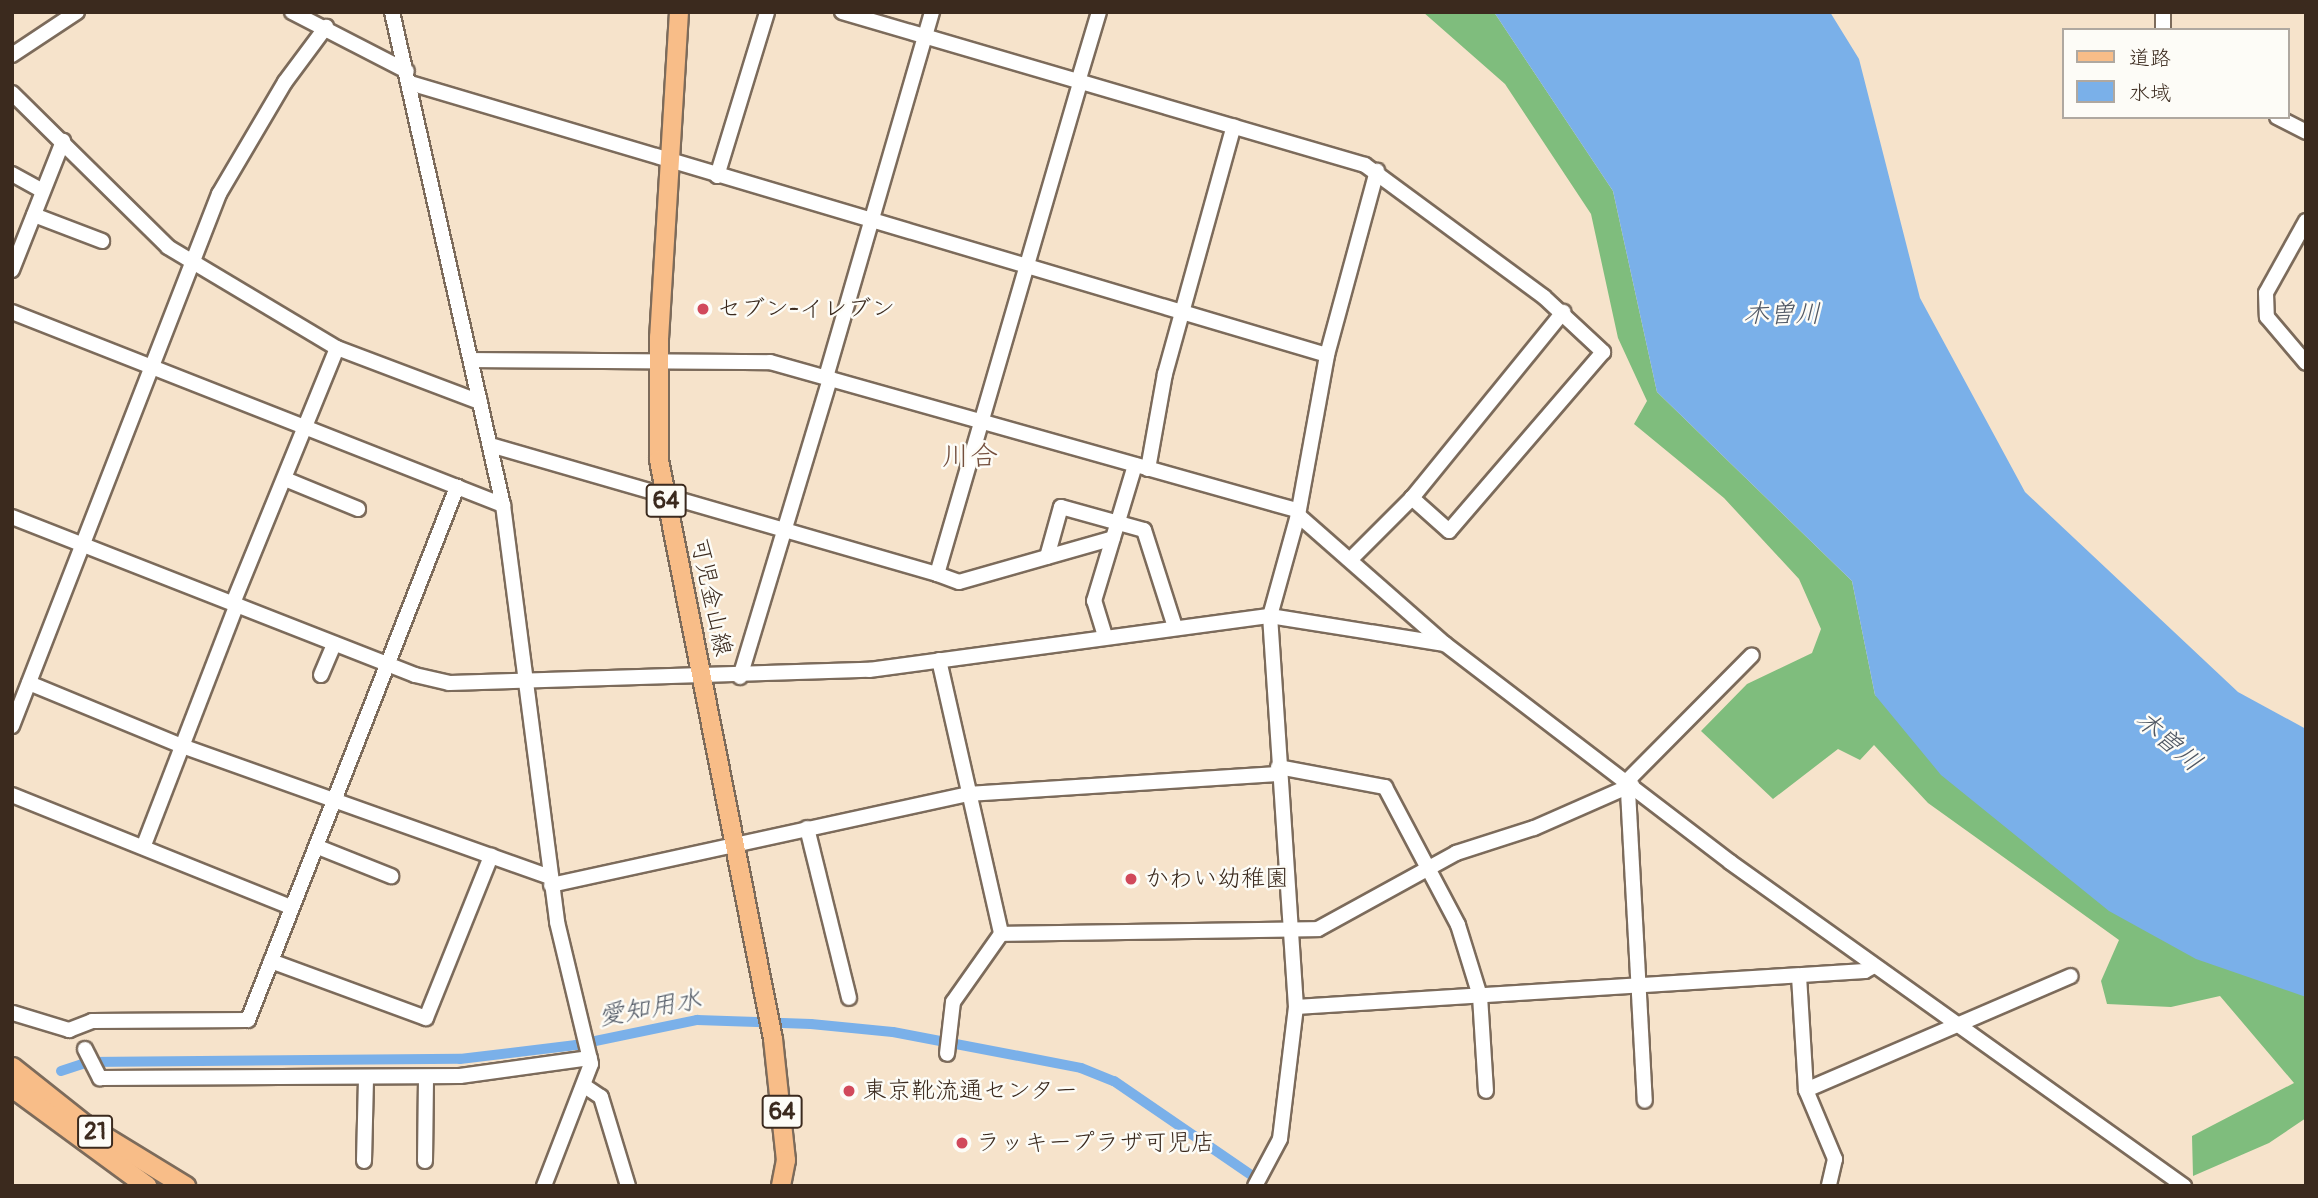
<!DOCTYPE html>
<html>
<head>
<meta charset="utf-8">
<style>
  body { margin:0 }
  #map { position:relative; width:2318px; height:1198px; overflow:hidden; background:#f6e3cb; font-family:Pangolin,"Klee One",sans-serif }
  div>[style] { position:absolute }
  .forest>* { inset:0; background:#7fbd7d }
  .water>* { inset:0; background:#7ab0e9 }
  .canal>* { height:10px; margin:-5px; padding:0 5px; transform-origin:5px; border-radius:5px; background:#7ab0e9 }
  .roads { filter:drop-shadow(2px 0 #7c6b5b) drop-shadow(-2px 0 #7c6b5b) drop-shadow(0 2px #7c6b5b) drop-shadow(0 -2px #7c6b5b) }
  .minor>* { height:14px; margin:-7px; padding:0 7px; transform-origin:7px; border-radius:7px; background:#fff }
  .major>* { height:18px; margin:-9px; padding:0 9px; transform-origin:9px; border-radius:9px; background:#f8bd88 }
  .highway>* { height:19px; margin:-9.5px; padding:0 9.5px; transform-origin:9.5px; border-radius:9.5px; background:#f8bd88 }
  .dots>* { width:19px; height:19px; translate:-50% -50%; box-sizing:border-box; border:4px solid #fdfcf7; border-radius:50% }
  span { translate:-50% -50%; white-space:nowrap; text-align:center; line-height:1.15; -webkit-text-stroke:5px #fdfcf7; paint-order:stroke }
  .shield-label span { padding:2px 5px; background:#fdfcf7; border:2px solid; border-radius:5px; -webkit-text-stroke-width:0 }
  .shield-label { font-size:23px; color:#3b2a1e; font-weight:700 }
  .poi-label { font-size:24px; color:#3b2a1e }
  .left { translate:0 -50%; text-align:left }
  .street-label { font-size:24px; color:#3b2a1e }
  .water-label { font-size:26px; color:#515965; font-style:italic }
  .quarter-label { font-size:28px; color:#744f3d }
  .frame { position:absolute; inset:0; border:14px solid #3b2a1e; pointer-events:none }
  .legend { position:absolute; left:2062px; top:28px; width:228px; height:91px; box-sizing:border-box; background:#fdfcf7; border:2px solid #afa8a0; margin:0; padding:9px 12px; list-style:none; font-size:21px; color:#3b2a1e }
  .legend li { display:flex; align-items:center; gap:14px; height:35px }
  .legend b { width:35px; border:2px solid #afa8a0 }
</style>
</head>
<body>
<div id="map">
  <div class="forest">
    <i style="clip-path:polygon(1423px 12px,1494px 12px,1613px 191px,1657px 392px,1852px 581px,1875px 695px,2306px 997px,2306px 1118px,2269px 1143px,2193px 1176px,2192px 1136px,2294px 1083px,2220px 996px,2171px 1007px,2107px 1004px,2101px 981px,2119px 940px,1928px 803px,1874px 745px,1860px 760px,1838px 749px,1773px 799px,1701px 731px,1747px 684px,1812px 653px,1821px 629px,1799px 579px,1724px 498px,1634px 424px,1647px 401px,1618px 338px,1591px 214px,1505px 84px)"></i>
  </div>
  <div class="water">
    <i style="clip-path:polygon(1494px 12px,1830px 12px,1859px 59px,1920px 298px,2025px 492px,2238px 692px,2306px 729px,2306px 997px,2196px 959px,2109px 911px,1941px 775px,1875px 695px,1852px 581px,1657px 392px,1613px 191px)"></i>
  </div>
  <div class="canal">
    <i style="left:61px;top:1071px;width:28px;rotate:-18deg"></i>
    <i style="left:88px;top:1062px;width:372px;rotate:-0.5deg"></i>
    <i style="left:460px;top:1059px;width:117px;rotate:-6.9deg"></i>
    <i style="left:576px;top:1045px;width:124px;rotate:-11.7deg"></i>
    <i style="left:697px;top:1020px;width:114px;rotate:2deg"></i>
    <i style="left:811px;top:1024px;width:82px;rotate:5.6deg"></i>
    <i style="left:893px;top:1032px;width:191px;rotate:10.8deg"></i>
    <i style="left:1081px;top:1068px;width:35px;rotate:22deg"></i>
    <i style="left:1114px;top:1081px;width:170px;rotate:34.4deg"></i>
  </div>
  <div class="roads">
    <div class="minor">
      <i style="left:292px;top:12px;width:129px;rotate:27.2deg"></i>
      <i style="left:392px;top:12px;width:505px;rotate:77.31deg"></i>
      <i style="left:503px;top:505px;width:420px;rotate:82.6deg"></i>
      <i style="left:557px;top:922px;width:146px;rotate:76.5deg"></i>
      <i style="left:591px;top:1064px;width:131px;rotate:111.1deg"></i>
      <i style="left:842px;top:12px;width:545px;rotate:16.31deg"></i>
      <i style="left:1365px;top:165px;width:222px;rotate:36.4deg"></i>
      <i style="left:1544px;top:297px;width:81px;rotate:43deg"></i>
      <i style="left:1603px;top:352px;width:236px;rotate:130.7deg"></i>
      <i style="left:1449px;top:531px;width:50px;rotate:-138.3deg"></i>
      <i style="left:1412px;top:498px;width:86px;rotate:135deg"></i>
      <i style="left:2163px;top:12px;width:18px;rotate:90deg"></i>
      <i style="left:12px;top:55px;width:78px;rotate:-33.5deg"></i>
      <i style="left:1078px;top:82px;width:73px;rotate:-73.3deg"></i>
      <i style="left:410px;top:83px;width:956px;rotate:16.52deg"></i>
      <i style="left:12px;top:93px;width:219px;rotate:44.6deg"></i>
      <i style="left:168px;top:247px;width:197px;rotate:30.9deg"></i>
      <i style="left:337px;top:348px;width:153px;rotate:20.7deg"></i>
      <i style="left:2277px;top:117px;width:33px;rotate:27deg"></i>
      <i style="left:12px;top:174px;width:35px;rotate:29deg"></i>
      <i style="left:717px;top:176px;width:171px;rotate:-73deg"></i>
      <i style="left:34px;top:215px;width:73px;rotate:20.9deg"></i>
      <i style="left:2306px;top:221px;width:82px;rotate:119.1deg"></i>
      <i style="left:2266px;top:293px;width:24px;rotate:88deg"></i>
      <i style="left:2267px;top:317px;width:60px;rotate:49.7deg"></i>
      <i style="left:12px;top:270px;width:139px;rotate:-68.4deg"></i>
      <i style="left:12px;top:312px;width:528px;rotate:21.46deg"></i>
      <i style="left:471px;top:360px;width:299px;rotate:0.4deg"></i>
      <i style="left:770px;top:362px;width:546px;rotate:15.71deg"></i>
      <i style="left:826px;top:377px;width:380px;rotate:-73.8deg"></i>
      <i style="left:490px;top:445px;width:465px;rotate:16.1deg"></i>
      <i style="left:937px;top:574px;width:511px;rotate:-73.76deg"></i>
      <i style="left:1148px;top:469px;width:97px;rotate:-79.9deg"></i>
      <i style="left:1165px;top:374px;width:257px;rotate:-74.5deg"></i>
      <i style="left:285px;top:479px;width:79px;rotate:22.3deg"></i>
      <i style="left:1412px;top:498px;width:240px;rotate:-50.9deg"></i>
      <i style="left:1298px;top:515px;width:196px;rotate:41.3deg"></i>
      <i style="left:12px;top:517px;width:433px;rotate:21.4deg"></i>
      <i style="left:415px;top:675px;width:35px;rotate:13deg"></i>
      <i style="left:449px;top:683px;width:420px;rotate:-1.8deg"></i>
      <i style="left:869px;top:670px;width:405px;rotate:-7.7deg"></i>
      <i style="left:1270px;top:616px;width:177px;rotate:9.1deg"></i>
      <i style="left:1445px;top:644px;width:359px;rotate:37.4deg"></i>
      <i style="left:1730px;top:862px;width:558px;rotate:35.51deg"></i>
      <i style="left:1047px;top:557px;width:52px;rotate:-74.4deg"></i>
      <i style="left:1061px;top:507px;width:86px;rotate:15.5deg"></i>
      <i style="left:1144px;top:530px;width:102px;rotate:72.3deg"></i>
      <i style="left:937px;top:574px;width:23px;rotate:20deg"></i>
      <i style="left:959px;top:582px;width:160px;rotate:-15.9deg"></i>
      <i style="left:233px;top:603px;width:275px;rotate:-67.8deg"></i>
      <i style="left:1105px;top:636px;width:37px;rotate:-107deg"></i>
      <i style="left:1094px;top:601px;width:142px;rotate:-73.2deg"></i>
      <i style="left:939px;top:660px;width:281px;rotate:77.2deg"></i>
      <i style="left:1001px;top:934px;width:83px;rotate:125.2deg"></i>
      <i style="left:953px;top:1002px;width:52px;rotate:96.6deg"></i>
      <i style="left:321px;top:675px;width:34px;rotate:-67deg"></i>
      <i style="left:740px;top:677px;width:312px;rotate:-73.2deg"></i>
      <i style="left:29px;top:683px;width:165px;rotate:22.4deg"></i>
      <i style="left:182px;top:746px;width:391px;rotate:19.6deg"></i>
      <i style="left:12px;top:726px;width:571px;rotate:-68.74deg"></i>
      <i style="left:219px;top:194px;width:130px;rotate:-59.5deg"></i>
      <i style="left:285px;top:82px;width:69px;rotate:-53.3deg"></i>
      <i style="left:1278px;top:767px;width:109px;rotate:10.6deg"></i>
      <i style="left:1385px;top:787px;width:156px;rotate:62.1deg"></i>
      <i style="left:1458px;top:925px;width:74px;rotate:72.8deg"></i>
      <i style="left:1480px;top:996px;width:95px;rotate:86.4deg"></i>
      <i style="left:1627px;top:781px;width:177px;rotate:-45.2deg"></i>
      <i style="left:1628px;top:791px;width:310px;rotate:86.9deg"></i>
      <i style="left:12px;top:795px;width:301px;rotate:21.9deg"></i>
      <i style="left:807px;top:828px;width:175px;rotate:76.1deg"></i>
      <i style="left:144px;top:845px;width:258px;rotate:-68.9deg"></i>
      <i style="left:318px;top:847px;width:79px;rotate:21.7deg"></i>
      <i style="left:551px;top:885px;width:426px;rotate:-12.3deg"></i>
      <i style="left:967px;top:794px;width:312px;rotate:-3.7deg"></i>
      <i style="left:1001px;top:934px;width:317px;rotate:-0.9deg"></i>
      <i style="left:1318px;top:929px;width:158px;rotate:-28.8deg"></i>
      <i style="left:1456px;top:853px;width:82px;rotate:-17.8deg"></i>
      <i style="left:1534px;top:828px;width:107px;rotate:-23.7deg"></i>
      <i style="left:271px;top:961px;width:165px;rotate:20.2deg"></i>
      <i style="left:426px;top:1018px;width:175px;rotate:-68.1deg"></i>
      <i style="left:1799px;top:976px;width:114px;rotate:86.5deg"></i>
      <i style="left:1806px;top:1090px;width:75px;rotate:67.2deg"></i>
      <i style="left:1835px;top:1159px;width:28px;rotate:103deg"></i>
      <i style="left:1296px;top:1007px;width:570px;rotate:-3.62deg"></i>
      <i style="left:1865px;top:971px;width:10px;rotate:-29deg"></i>
      <i style="left:13px;top:1013px;width:59px;rotate:16.9deg"></i>
      <i style="left:69px;top:1030px;width:25px;rotate:-21deg"></i>
      <i style="left:92px;top:1021px;width:156px;rotate:-0.4deg"></i>
      <i style="left:248px;top:1020px;width:573px;rotate:-68.59deg"></i>
      <i style="left:85px;top:1049px;width:33px;rotate:63deg"></i>
      <i style="left:100px;top:1078px;width:360px;rotate:-0.3deg"></i>
      <i style="left:460px;top:1076px;width:131px;rotate:-7.9deg"></i>
      <i style="left:586px;top:1087px;width:18px;rotate:34deg"></i>
      <i style="left:601px;top:1097px;width:93px;rotate:73.1deg"></i>
      <i style="left:1806px;top:1090px;width:288px;rotate:-23.3deg"></i>
      <i style="left:364px;top:1161px;width:82px;rotate:-88.6deg"></i>
      <i style="left:425px;top:1161px;width:84px;rotate:-89.3deg"></i>
      <i style="left:1255px;top:1186px;width:53px;rotate:-62deg"></i>
      <i style="left:1280px;top:1139px;width:133px;rotate:-83.1deg"></i>
      <i style="left:1296px;top:1007px;width:392px;rotate:-93.8deg"></i>
      <i style="left:1270px;top:616px;width:105px;rotate:-74.5deg"></i>
      <i style="left:1298px;top:515px;width:163px;rotate:-79.7deg"></i>
      <i style="left:1327px;top:355px;width:191px;rotate:-74.8deg"></i>
    </div>
    <div class="major">
      <i style="left:679px;top:12px;width:326px;rotate:93.5deg"></i>
      <i style="left:659px;top:337px;width:123px;rotate:90deg"></i>
      <i style="left:659px;top:460px;width:590px;rotate:78.86deg"></i>
      <i style="left:773px;top:1039px;width:122px;rotate:83.9deg"></i>
      <i style="left:786px;top:1160px;width:26px;rotate:101deg"></i>
    </div>
    <div class="highway">
      <i style="left:12px;top:1067px;width:92px;rotate:38.4deg"></i>
      <i style="left:84px;top:1124px;width:119px;rotate:31.5deg"></i>
      <i style="left:12px;top:1087px;width:167px;rotate:36.3deg"></i>
    </div>
  </div>
  <div class="dots">
    <i style="left:703px;top:309px;background:#d1495b"></i>
    <i style="left:1131px;top:879px;background:#d1495b"></i>
    <i style="left:849px;top:1091px;background:#d1495b"></i>
    <i style="left:962px;top:1143px;background:#d1495b"></i>
  </div>
  <div class="shield-label">
    <span style="left:666px;top:501px">64</span>
    <span style="left:782px;top:1112px">64</span>
    <span style="left:95px;top:1132px">21</span>
  </div>
  <div class="poi-label">
    <span class="left" style="left:717px;top:309px">セブン-イレブン</span>
    <span class="left" style="left:1145px;top:879px">かわい幼稚園</span>
    <span class="left" style="left:863px;top:1091px">東京靴流通センター</span>
    <span class="left" style="left:976px;top:1143px">ラッキープラザ可児店</span>
  </div>
  <div class="street-label">
    <span style="left:711px;top:597px;rotate:78deg">可児金山線</span>
  </div>
  <div class="water-label">
    <span style="left:1782px;top:315px">木曽川</span>
    <span style="left:2168px;top:742px;rotate:41deg">木曽川</span>
    <span style="left:650px;top:1009px;rotate:-10deg">愛知用水</span>
  </div>
  <div class="quarter-label">
    <span style="left:970px;top:457px">川合</span>
  </div>
  <div class="frame"></div>
  <ul class="legend">
  <li><b style="height:9px;background:#f8bd88"></b>道路</li>
  <li><b style="height:19px;background:#7ab0e9"></b>水域</li>
  </ul>
</div>
</body>
</html>
